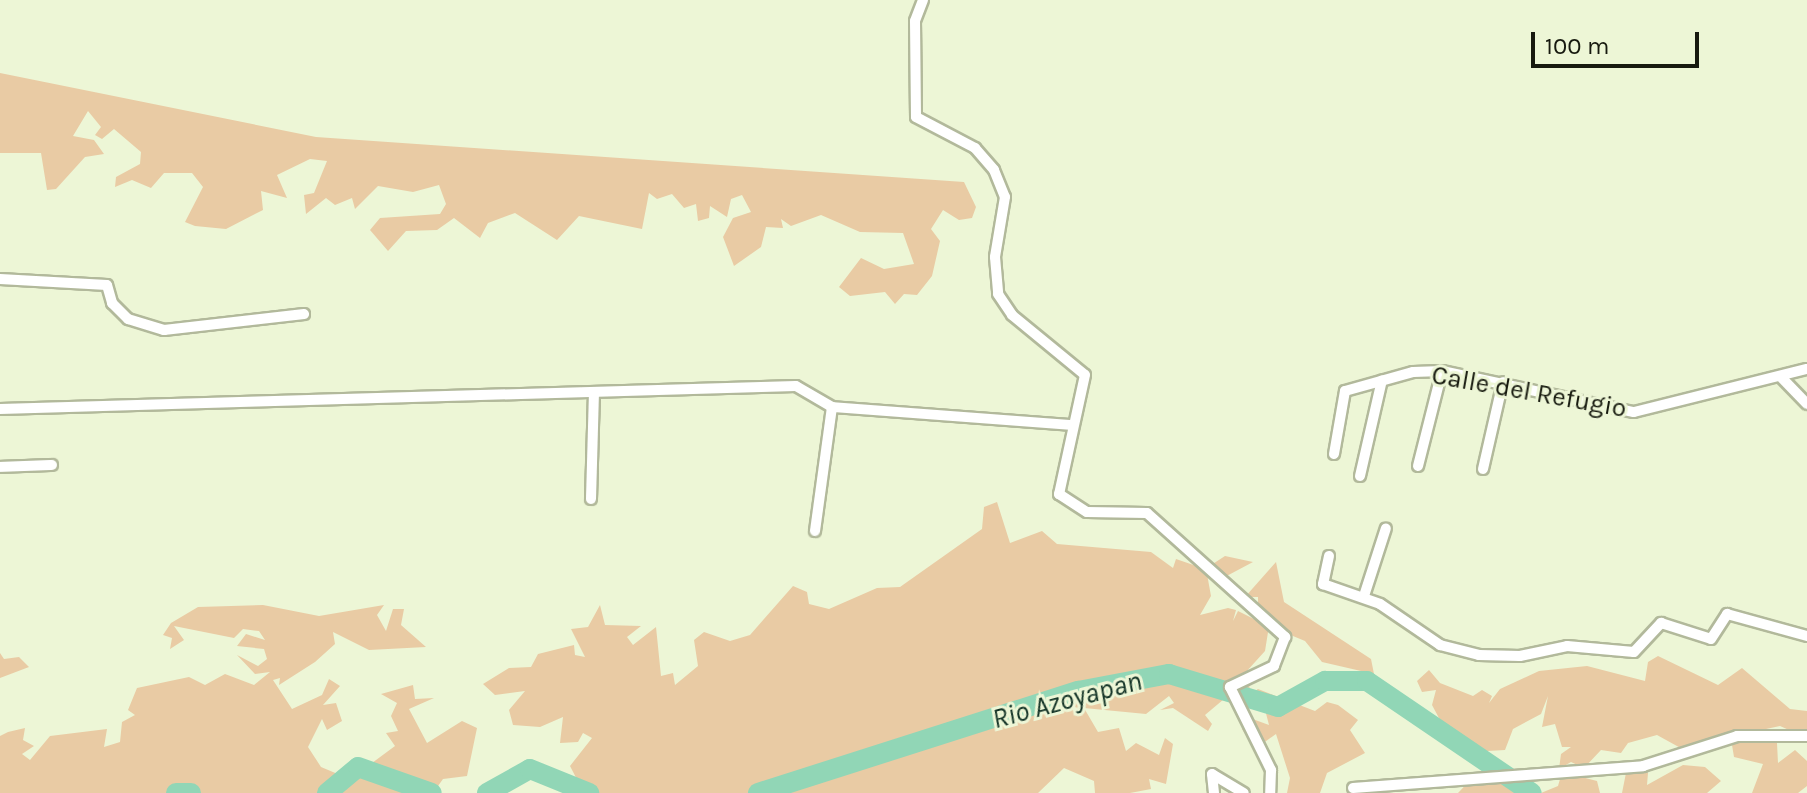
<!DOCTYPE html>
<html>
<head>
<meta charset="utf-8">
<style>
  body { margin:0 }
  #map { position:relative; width:1807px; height:793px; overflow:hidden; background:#edf6d6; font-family:Karla,sans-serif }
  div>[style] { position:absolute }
  .green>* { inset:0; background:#e9cba4 }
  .river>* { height:20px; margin:-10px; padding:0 10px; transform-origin:10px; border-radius:10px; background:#91d6b6 }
  .roads { filter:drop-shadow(2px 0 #b2b99b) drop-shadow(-2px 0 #b2b99b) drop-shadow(0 2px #b2b99b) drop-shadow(0 -2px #b2b99b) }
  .street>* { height:10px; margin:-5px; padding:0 5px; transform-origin:5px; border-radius:5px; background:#fff }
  span { translate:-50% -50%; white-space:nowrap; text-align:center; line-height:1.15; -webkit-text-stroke:6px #edf6d6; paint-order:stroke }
  .street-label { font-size:26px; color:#171a0f }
  .water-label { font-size:28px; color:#133326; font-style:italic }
  .scale { position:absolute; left:1531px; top:32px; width:168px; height:36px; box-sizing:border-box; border:4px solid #171a0f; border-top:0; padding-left:10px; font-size:24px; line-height:28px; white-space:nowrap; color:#171a0f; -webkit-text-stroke:6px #edf6d6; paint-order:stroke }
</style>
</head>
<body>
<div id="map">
  <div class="green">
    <i style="clip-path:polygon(0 73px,316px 137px,964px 182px,976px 207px,972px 218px,959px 220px,943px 210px,931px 229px,940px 241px,932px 276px,917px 295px,904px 294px,895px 304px,885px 292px,850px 296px,839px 287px,861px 258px,884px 269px,914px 264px,903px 233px,860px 232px,821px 215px,791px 226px,781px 219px,783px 228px,766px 227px,761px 247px,734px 266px,723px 237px,733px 218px,751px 212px,742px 195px,731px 199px,727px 217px,710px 206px,709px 218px,698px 221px,696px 204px,684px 208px,672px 194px,657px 199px,649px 193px,642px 229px,579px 216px,557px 240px,515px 213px,488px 223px,480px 238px,454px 218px,437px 230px,406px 231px,388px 251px,370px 230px,380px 218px,440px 214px,446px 204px,439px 185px,413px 192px,378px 186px,355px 209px,352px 198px,335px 205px,326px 198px,306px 214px,304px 195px,314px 193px,327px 161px,310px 159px,277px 175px,287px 198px,261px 191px,263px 210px,226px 229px,195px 226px,185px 222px,203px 187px,192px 173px,164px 173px,151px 188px,132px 180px,115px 187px,116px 177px,140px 164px,141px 152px,114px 129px,102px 139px,95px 135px,101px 127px,88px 111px,73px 136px,94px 140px,104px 154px,85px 157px,56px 189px,47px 190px,41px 153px,0 153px)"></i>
    <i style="clip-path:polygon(997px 502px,1010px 543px,1042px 531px,1057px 544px,1151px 552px,1173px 568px,1176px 559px,1205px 569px,1225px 556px,1253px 562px,1221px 579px,1207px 574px,1211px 596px,1200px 615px,1228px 608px,1236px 610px,1233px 621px,1238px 611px,1258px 621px,1258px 597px,1245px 597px,1276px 562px,1284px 602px,1371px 659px,1374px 674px,1322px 662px,1305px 641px,1269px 626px,1265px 651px,1246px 672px,1251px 694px,1258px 689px,1315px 711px,1327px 702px,1338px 705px,1358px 720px,1350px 730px,1365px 753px,1327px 773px,1320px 793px,1287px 793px,1290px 778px,1276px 734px,1255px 749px,1242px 729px,1247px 717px,1269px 725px,1262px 698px,1252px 706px,1224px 699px,1205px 715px,1212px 724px,1208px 731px,1173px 708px,1160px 710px,1174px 703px,1169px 696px,1146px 714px,1084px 708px,1098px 732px,1119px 728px,1126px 751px,1136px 743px,1159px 755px,1165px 738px,1173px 744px,1166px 784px,1149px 779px,1151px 789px,1130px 793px,1095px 793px,1094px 781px,1064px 768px,1038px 793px,584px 793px,570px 766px,592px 738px,583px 733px,578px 742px,560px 743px,563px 717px,540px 727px,513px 725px,509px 710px,525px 691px,495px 695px,483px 684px,509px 668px,531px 667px,538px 654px,574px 645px,575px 655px,585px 657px,571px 629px,588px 627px,600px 605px,605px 625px,641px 626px,627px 637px,633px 645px,656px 627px,661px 676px,673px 673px,675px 685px,698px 666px,694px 640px,704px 632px,730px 641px,750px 635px,793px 586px,807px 592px,809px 604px,829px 609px,877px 588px,900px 587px,982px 529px,984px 507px)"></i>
    <i style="clip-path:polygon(263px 605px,319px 616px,384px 605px,377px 615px,386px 631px,393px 609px,404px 609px,401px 625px,426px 647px,369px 650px,333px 632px,335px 644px,315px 662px,279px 685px,280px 678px,273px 680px,292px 709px,322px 695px,329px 679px,340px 686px,323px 705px,336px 703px,342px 721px,327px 730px,322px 719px,308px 747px,321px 767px,352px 780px,355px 769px,373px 771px,372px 763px,395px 746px,386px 733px,398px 731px,391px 716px,397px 703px,381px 694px,413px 685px,415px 699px,434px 698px,409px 709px,427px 743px,462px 721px,477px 728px,467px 776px,443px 779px,433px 793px,0 793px,0 736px,8px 732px,25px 728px,23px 740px,34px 746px,22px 754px,30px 760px,50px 736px,107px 729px,104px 747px,120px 742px,122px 722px,135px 715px,128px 710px,137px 688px,189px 677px,205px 685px,225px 674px,254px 685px,270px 672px,255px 674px,237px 655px,258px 666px,267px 659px,264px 649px,237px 646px,246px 634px,265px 640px,259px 631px,243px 629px,234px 638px,174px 626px,184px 640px,170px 649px,172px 638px,163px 635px,171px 623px,198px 607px)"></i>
    <i style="clip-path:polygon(0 653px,4px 659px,19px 657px,29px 667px,0 678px)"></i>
    <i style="clip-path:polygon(1658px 656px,1718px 685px,1742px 668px,1790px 709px,1807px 711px,1807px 738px,1780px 726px,1766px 729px,1777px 743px,1778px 763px,1795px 750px,1807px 761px,1807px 786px,1798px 793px,1752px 793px,1763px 764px,1734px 757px,1732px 745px,1716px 738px,1686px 751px,1657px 735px,1628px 743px,1621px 753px,1601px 750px,1584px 768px,1571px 762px,1559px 769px,1561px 754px,1571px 747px,1562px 747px,1555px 724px,1542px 727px,1548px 696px,1541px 714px,1513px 729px,1505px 750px,1487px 751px,1447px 733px,1432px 705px,1436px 690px,1422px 692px,1417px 681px,1429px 670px,1440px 683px,1473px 696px,1482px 690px,1492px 696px,1489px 703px,1500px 689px,1539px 671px,1587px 666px,1645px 681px,1648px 662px)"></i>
    <i style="clip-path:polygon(1683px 765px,1705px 767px,1721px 781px,1707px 793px,1622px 793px,1626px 773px,1635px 769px,1648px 773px,1647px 785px)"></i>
    <i style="clip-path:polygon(1492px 771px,1503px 772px,1533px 793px,1458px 793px,1477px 773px)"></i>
    <i style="clip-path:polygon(1562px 772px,1597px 781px,1600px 793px,1541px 793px,1558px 786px)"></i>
  </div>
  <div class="river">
    <i style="left:176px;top:793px;width:15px"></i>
    <i style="left:327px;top:793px;width:40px;rotate:-40deg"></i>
    <i style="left:358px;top:767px;width:78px;rotate:19.4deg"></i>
    <i style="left:487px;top:793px;width:49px;rotate:-29.2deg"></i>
    <i style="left:530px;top:769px;width:64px;rotate:22.1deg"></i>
    <i style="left:758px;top:793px;width:336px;rotate:-17.7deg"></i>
    <i style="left:1078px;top:691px;width:93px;rotate:-10.6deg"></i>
    <i style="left:1169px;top:674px;width:114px;rotate:16.8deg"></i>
    <i style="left:1278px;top:707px;width:54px;rotate:-29deg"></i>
    <i style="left:1325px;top:681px;width:42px"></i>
    <i style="left:1367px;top:681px;width:199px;rotate:34.2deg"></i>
  </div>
  <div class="roads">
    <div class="street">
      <i style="left:923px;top:0;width:22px;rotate:111deg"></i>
      <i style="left:915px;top:21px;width:96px;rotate:89.4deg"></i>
      <i style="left:916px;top:117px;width:67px;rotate:27.7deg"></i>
      <i style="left:975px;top:148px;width:29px;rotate:49deg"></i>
      <i style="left:994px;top:170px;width:29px;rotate:68deg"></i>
      <i style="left:1005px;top:197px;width:61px;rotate:99.5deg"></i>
      <i style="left:995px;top:257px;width:37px;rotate:85deg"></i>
      <i style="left:998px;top:294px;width:25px;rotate:56deg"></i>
      <i style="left:1012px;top:315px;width:94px;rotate:39.4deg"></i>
      <i style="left:1085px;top:375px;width:122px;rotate:102.3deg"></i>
      <i style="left:1059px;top:494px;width:33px;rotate:33deg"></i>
      <i style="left:1087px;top:512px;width:60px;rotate:1deg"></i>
      <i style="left:1147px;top:513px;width:186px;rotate:41.9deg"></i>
      <i style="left:1285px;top:637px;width:31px;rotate:111deg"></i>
      <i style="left:1274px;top:666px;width:49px;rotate:154.5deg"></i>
      <i style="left:1230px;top:687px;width:93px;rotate:63.7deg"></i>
      <i style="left:1271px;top:770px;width:23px;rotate:92deg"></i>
      <i style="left:0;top:279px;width:107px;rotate:3.2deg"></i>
      <i style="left:107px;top:285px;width:19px;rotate:74deg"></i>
      <i style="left:112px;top:303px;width:23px;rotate:45deg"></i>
      <i style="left:128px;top:319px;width:38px;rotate:17deg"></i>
      <i style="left:164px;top:330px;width:141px;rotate:-6.5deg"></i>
      <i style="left:1782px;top:378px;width:36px;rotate:46deg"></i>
      <i style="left:0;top:409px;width:796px;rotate:-1.66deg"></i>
      <i style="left:796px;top:386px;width:42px;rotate:30.3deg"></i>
      <i style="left:832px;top:407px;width:240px;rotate:4.3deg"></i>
      <i style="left:1334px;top:454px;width:64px;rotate:-80.1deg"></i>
      <i style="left:1345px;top:391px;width:71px;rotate:-15.6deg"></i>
      <i style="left:1413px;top:372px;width:29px;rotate:-2deg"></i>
      <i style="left:1442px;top:371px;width:196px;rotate:12.1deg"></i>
      <i style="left:1634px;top:412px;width:178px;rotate:-14deg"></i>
      <i style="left:1418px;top:466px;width:98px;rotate:-75.8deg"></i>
      <i style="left:0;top:467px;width:52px;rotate:-2.2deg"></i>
      <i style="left:1483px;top:469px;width:89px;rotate:-77.1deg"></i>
      <i style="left:1360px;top:476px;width:98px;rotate:-77.1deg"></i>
      <i style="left:591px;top:499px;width:106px;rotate:-88.4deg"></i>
      <i style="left:815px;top:531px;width:125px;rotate:-82.2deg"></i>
      <i style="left:1329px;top:556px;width:29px;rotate:102deg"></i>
      <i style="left:1323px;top:584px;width:60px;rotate:19.3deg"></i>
      <i style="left:1380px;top:604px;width:73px;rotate:34.3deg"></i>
      <i style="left:1440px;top:645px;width:40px;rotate:14.4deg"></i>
      <i style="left:1479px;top:655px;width:41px;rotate:1.4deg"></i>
      <i style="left:1520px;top:656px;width:48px;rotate:-12deg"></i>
      <i style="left:1567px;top:646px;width:67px;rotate:5.1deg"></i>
      <i style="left:1634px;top:652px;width:40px;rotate:-47deg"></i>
      <i style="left:1661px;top:623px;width:52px;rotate:17.7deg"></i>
      <i style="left:1711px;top:639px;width:30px;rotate:-57deg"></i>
      <i style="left:1727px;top:614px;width:83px;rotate:15.4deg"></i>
      <i style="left:1364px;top:596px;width:71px;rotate:-72.1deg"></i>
      <i style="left:1353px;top:788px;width:291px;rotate:-4.3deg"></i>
      <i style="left:1643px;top:766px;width:99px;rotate:-17.7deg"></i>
      <i style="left:1737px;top:736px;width:70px"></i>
      <i style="left:1214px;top:793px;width:19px;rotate:-96deg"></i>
      <i style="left:1212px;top:774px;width:37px;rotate:31deg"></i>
    </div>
  </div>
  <div class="street-label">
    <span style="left:1529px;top:392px;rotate:10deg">Calle del Refugio</span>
  </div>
  <div class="water-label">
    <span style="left:1067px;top:700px;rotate:-15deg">Rio Azoyapan</span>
  </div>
  <div class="scale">100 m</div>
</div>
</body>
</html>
